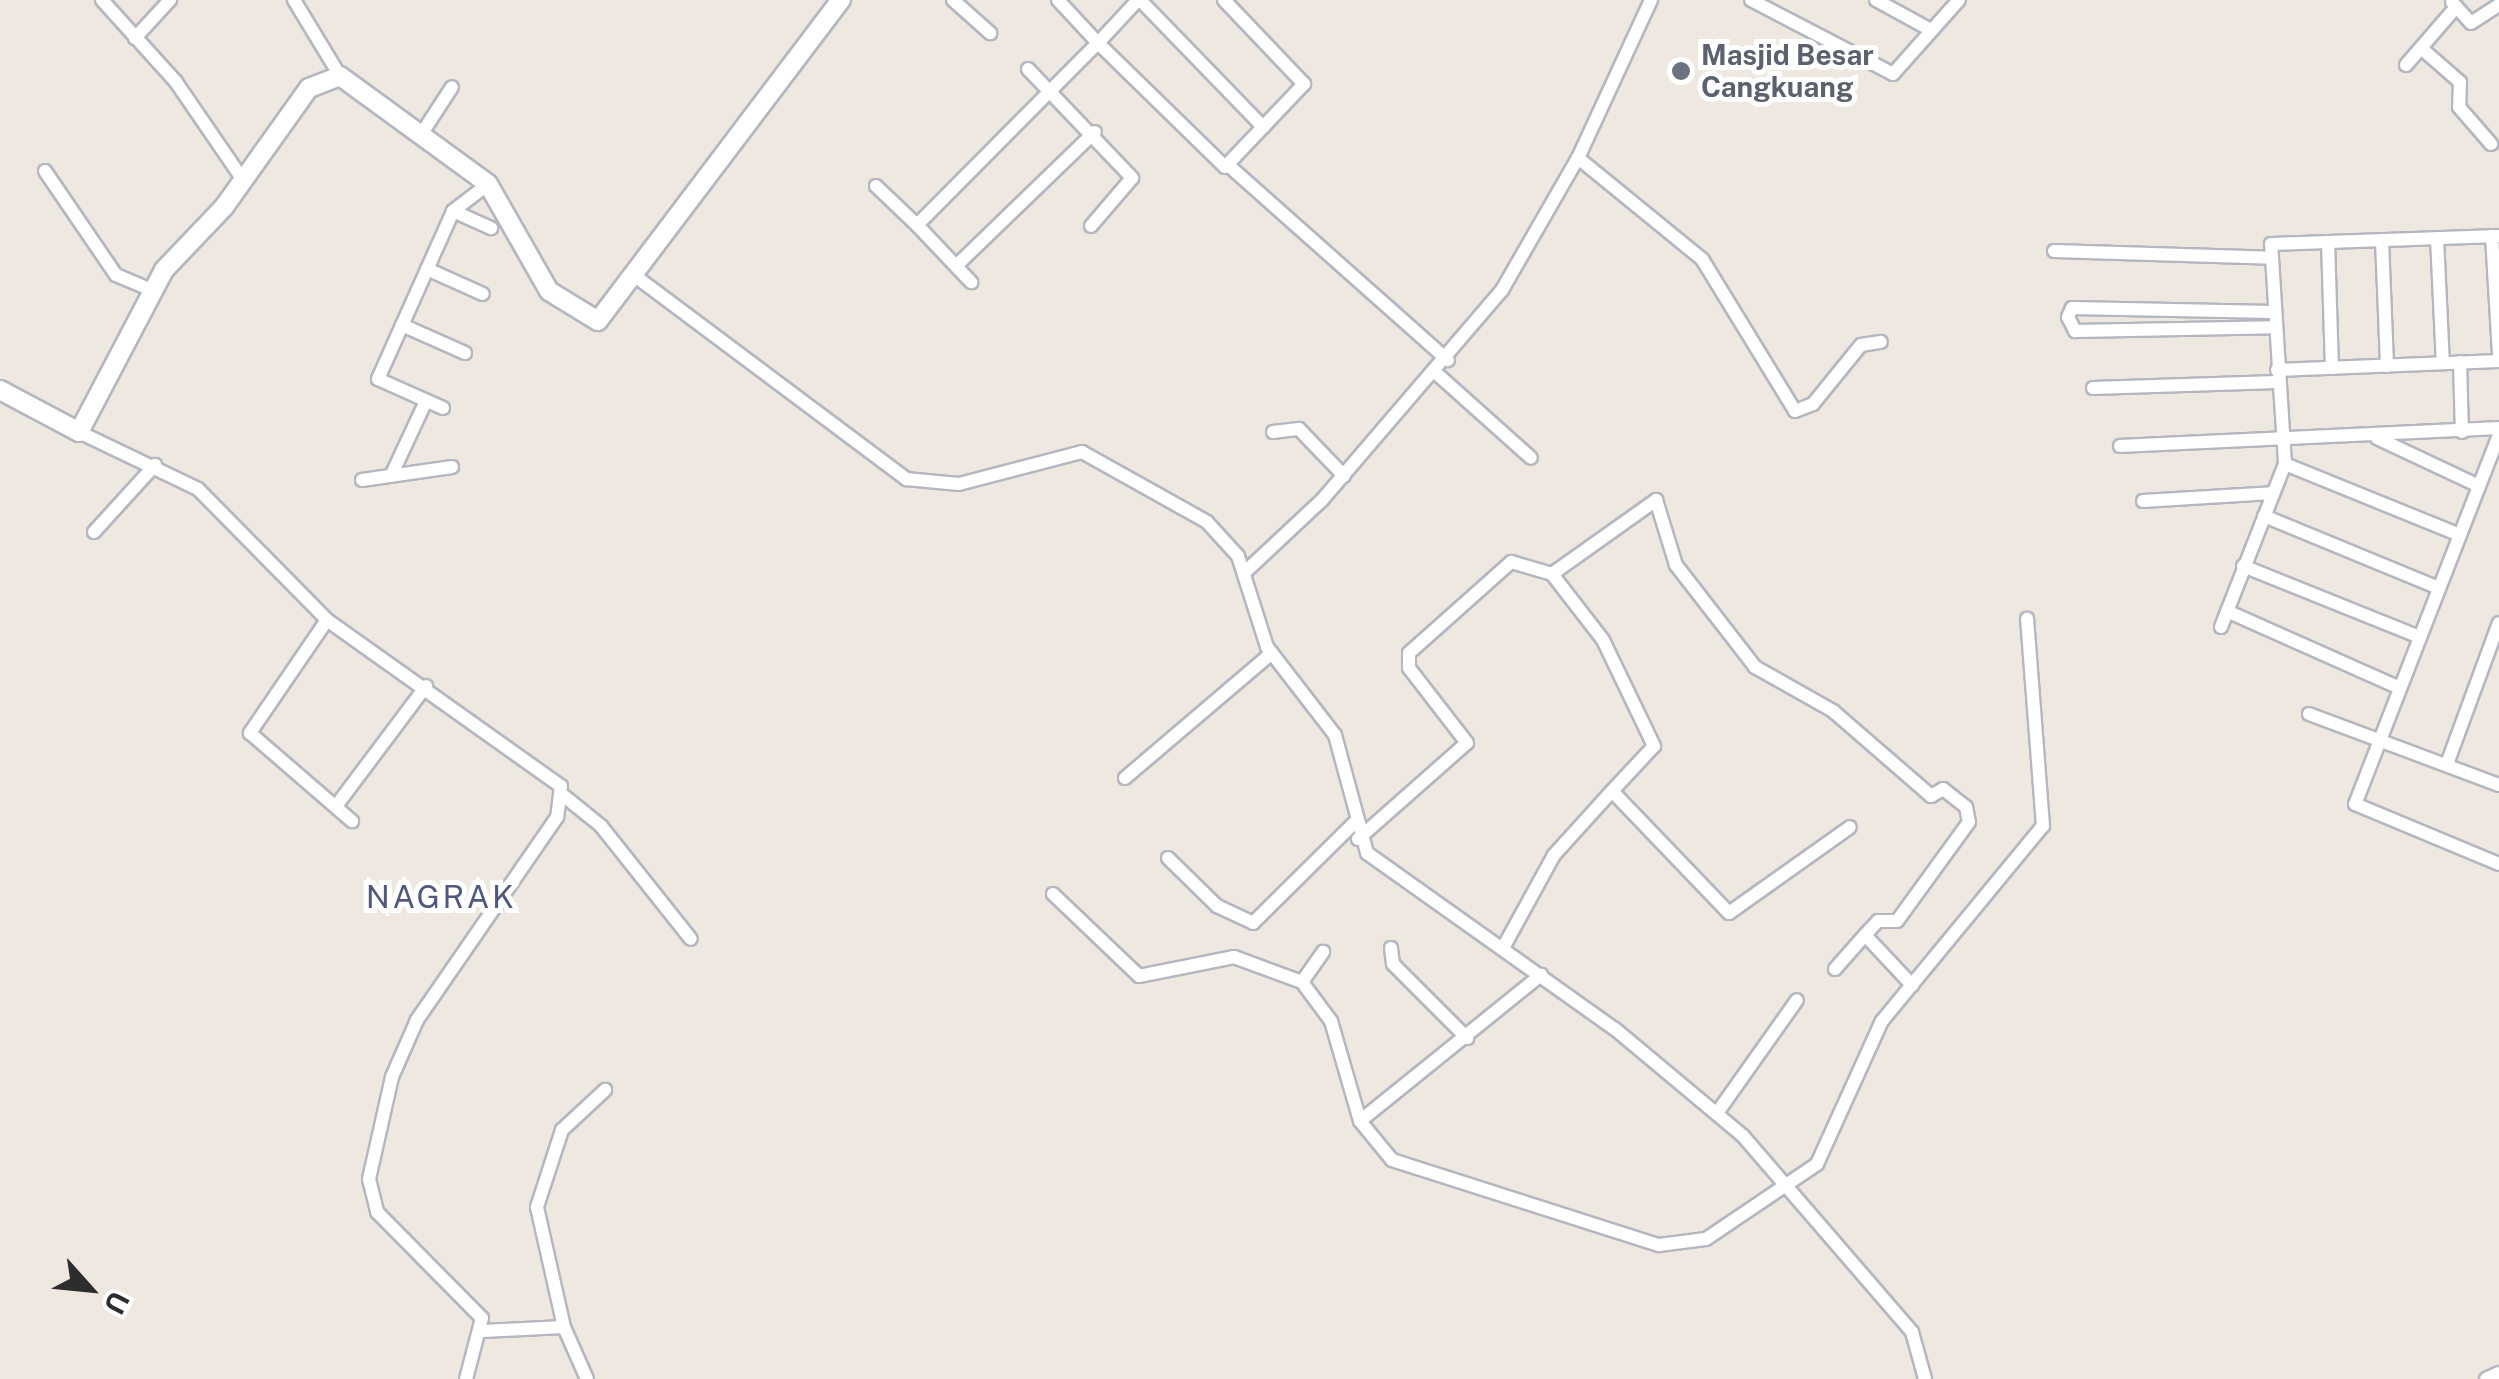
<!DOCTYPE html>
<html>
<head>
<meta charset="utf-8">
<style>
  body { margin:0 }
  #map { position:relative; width:2499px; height:1379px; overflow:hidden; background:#eee8e1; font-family:"Public Sans",sans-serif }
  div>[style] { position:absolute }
  .roads { filter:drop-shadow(2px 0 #b4b7c0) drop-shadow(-2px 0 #b4b7c0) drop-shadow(0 2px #b4b7c0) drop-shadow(0 -2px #b4b7c0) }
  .street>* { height:12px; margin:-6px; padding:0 6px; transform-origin:6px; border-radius:6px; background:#fff }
  .secondary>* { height:18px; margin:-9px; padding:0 9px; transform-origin:9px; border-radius:9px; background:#fff }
  .dots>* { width:28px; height:28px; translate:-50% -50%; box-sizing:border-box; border:5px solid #fff; border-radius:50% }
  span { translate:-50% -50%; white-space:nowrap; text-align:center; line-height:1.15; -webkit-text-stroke:10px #fff; paint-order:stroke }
  .worship-label { font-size:28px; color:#5b616d; font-weight:700 }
  .left { translate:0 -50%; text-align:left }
  .quarter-label { font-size:32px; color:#4f597c; letter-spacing:2.5px }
  .north { position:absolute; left:40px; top:1239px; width:100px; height:100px; -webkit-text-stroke:8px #fff; paint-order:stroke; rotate:117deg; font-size:28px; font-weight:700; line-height:40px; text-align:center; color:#2d2d2d }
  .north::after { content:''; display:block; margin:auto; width:35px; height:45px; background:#2d2d2d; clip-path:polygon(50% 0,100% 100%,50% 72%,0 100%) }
</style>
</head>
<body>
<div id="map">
  <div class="roads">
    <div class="street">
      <i style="left:102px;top:0;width:110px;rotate:47.9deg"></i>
      <i style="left:176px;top:82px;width:119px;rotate:55.6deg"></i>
      <i style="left:294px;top:0;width:89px;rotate:58.8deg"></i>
      <i style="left:953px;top:0;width:50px;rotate:41.7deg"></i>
      <i style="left:1058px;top:0;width:59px;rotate:47.1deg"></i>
      <i style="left:1098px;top:43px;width:59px;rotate:-47.1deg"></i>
      <i style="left:1140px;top:0;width:177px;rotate:45.9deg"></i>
      <i style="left:1751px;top:0;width:160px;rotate:27.5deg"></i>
      <i style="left:1893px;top:74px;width:99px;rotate:-48.3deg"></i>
      <i style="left:1876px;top:0;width:63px;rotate:28.6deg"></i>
      <i style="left:2452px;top:2px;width:28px;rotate:48deg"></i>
      <i style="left:2471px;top:23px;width:33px;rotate:-33deg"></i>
      <i style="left:135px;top:38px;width:52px;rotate:-47.4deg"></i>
      <i style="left:2421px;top:48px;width:52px;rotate:41.1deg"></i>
      <i style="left:2460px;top:82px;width:25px;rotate:92deg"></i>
      <i style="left:2459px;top:107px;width:49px;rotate:49.1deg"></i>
      <i style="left:2406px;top:65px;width:77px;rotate:-49.2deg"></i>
      <i style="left:1028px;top:69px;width:151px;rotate:46.3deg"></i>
      <i style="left:1132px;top:178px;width:63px;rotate:130.5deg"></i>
      <i style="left:424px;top:130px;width:51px;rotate:-56.9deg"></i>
      <i style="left:1578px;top:158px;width:160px;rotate:39.2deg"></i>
      <i style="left:1702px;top:259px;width:178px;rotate:58.5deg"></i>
      <i style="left:1795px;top:411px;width:19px;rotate:-21deg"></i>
      <i style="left:1813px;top:404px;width:76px;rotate:-50.9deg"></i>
      <i style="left:1861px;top:345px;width:20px;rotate:-9deg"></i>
      <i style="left:1228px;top:165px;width:294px;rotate:41.6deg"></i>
      <i style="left:45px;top:171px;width:126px;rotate:55.7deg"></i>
      <i style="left:116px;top:275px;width:38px;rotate:23deg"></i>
      <i style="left:876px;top:186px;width:57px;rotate:43.6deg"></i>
      <i style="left:917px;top:225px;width:257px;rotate:-45.2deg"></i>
      <i style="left:1098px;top:43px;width:177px;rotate:44.3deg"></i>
      <i style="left:1225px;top:167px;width:115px;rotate:-46.4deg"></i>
      <i style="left:1304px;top:84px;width:116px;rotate:-133.6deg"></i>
      <i style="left:453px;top:211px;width:42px;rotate:24.1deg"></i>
      <i style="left:917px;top:225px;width:79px;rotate:46.5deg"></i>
      <i style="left:2492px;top:236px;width:119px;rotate:86.6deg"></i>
      <i style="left:2437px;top:238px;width:125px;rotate:87.3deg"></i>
      <i style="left:2382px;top:240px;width:126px;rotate:87.7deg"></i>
      <i style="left:2328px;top:242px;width:126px;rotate:88.2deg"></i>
      <i style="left:2054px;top:251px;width:218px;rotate:1.8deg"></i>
      <i style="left:956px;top:266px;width:193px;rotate:-44deg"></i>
      <i style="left:427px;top:269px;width:61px;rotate:24.1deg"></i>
      <i style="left:635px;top:276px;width:339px;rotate:36.8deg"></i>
      <i style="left:906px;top:479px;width:53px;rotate:5.4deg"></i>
      <i style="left:959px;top:484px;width:127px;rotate:-14.6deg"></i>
      <i style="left:1082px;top:452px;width:143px;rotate:29.2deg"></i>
      <i style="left:1207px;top:522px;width:46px;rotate:47.6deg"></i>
      <i style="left:1238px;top:556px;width:96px;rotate:72.3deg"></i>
      <i style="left:1267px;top:647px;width:111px;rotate:52.3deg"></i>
      <i style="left:1335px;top:735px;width:122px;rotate:74.8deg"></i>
      <i style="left:1367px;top:853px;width:304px;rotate:35.4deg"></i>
      <i style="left:1615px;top:1029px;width:167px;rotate:39.9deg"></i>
      <i style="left:1743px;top:1136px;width:259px;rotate:49.2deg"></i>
      <i style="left:1912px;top:1332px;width:49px;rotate:74.5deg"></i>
      <i style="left:2274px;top:312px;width:202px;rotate:-178.9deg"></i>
      <i style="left:2072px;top:308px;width:10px;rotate:114deg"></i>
      <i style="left:2068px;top:317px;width:16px;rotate:63deg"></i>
      <i style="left:2075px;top:331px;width:200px;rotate:-1.1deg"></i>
      <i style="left:402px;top:325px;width:69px;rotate:24deg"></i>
      <i style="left:2460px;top:362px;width:70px;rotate:88.4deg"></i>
      <i style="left:2277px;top:370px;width:222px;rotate:-2.3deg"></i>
      <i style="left:1436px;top:373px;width:127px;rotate:41.8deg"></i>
      <i style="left:2093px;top:388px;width:184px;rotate:-1.9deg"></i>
      <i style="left:443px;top:408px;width:71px;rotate:-156deg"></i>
      <i style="left:378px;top:379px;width:184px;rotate:-65.9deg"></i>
      <i style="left:453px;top:211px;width:44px;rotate:-37.6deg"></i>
      <i style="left:79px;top:432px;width:132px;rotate:25.6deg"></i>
      <i style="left:198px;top:489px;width:184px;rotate:45.4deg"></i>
      <i style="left:327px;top:620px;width:287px;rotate:35.4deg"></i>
      <i style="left:561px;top:786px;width:31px;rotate:97deg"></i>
      <i style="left:557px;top:817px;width:247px;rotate:124.6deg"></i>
      <i style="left:417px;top:1020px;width:62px;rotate:113.7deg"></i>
      <i style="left:392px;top:1077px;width:105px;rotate:102.7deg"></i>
      <i style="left:369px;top:1179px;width:34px;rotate:76deg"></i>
      <i style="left:377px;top:1212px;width:149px;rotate:45.3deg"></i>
      <i style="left:482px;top:1318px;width:63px;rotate:104.7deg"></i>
      <i style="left:1273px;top:432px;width:26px;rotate:-7deg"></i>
      <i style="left:1299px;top:429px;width:65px;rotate:46.2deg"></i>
      <i style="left:2499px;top:435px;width:396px;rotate:111.3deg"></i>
      <i style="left:2355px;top:804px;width:156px;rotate:22.6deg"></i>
      <i style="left:2377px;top:438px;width:113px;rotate:25.2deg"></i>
      <i style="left:2120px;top:446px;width:379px;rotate:-2.7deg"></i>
      <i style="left:2285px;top:464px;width:189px;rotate:22.1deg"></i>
      <i style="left:391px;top:476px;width:83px;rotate:-65deg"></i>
      <i style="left:362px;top:480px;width:91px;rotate:-8.2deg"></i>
      <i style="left:2143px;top:501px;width:129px;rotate:-3.5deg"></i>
      <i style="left:2264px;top:516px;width:189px;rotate:22.4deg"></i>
      <i style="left:94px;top:532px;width:91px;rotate:-47.7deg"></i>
      <i style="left:2243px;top:566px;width:191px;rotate:21.9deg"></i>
      <i style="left:1244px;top:573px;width:107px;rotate:-43.1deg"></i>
      <i style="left:1322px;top:500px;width:277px;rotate:-49.4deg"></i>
      <i style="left:1502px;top:290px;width:152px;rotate:-60.1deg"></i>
      <i style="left:1578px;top:158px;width:174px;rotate:-65.2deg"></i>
      <i style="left:1552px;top:574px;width:83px;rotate:52.3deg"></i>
      <i style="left:1603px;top:640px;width:118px;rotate:64.3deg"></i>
      <i style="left:1654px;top:746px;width:62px;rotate:133deg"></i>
      <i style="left:2229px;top:612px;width:187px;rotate:24deg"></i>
      <i style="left:327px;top:620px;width:137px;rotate:124.3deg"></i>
      <i style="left:250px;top:733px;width:135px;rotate:40.8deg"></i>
      <i style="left:2221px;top:627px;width:175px;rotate:-68.6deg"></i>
      <i style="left:2285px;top:464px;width:220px;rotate:-93.6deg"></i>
      <i style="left:2271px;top:244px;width:228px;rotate:-2deg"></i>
      <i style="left:2309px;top:714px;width:203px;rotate:20.5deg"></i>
      <i style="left:2447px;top:764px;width:150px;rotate:-69.8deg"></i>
      <i style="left:1125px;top:778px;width:193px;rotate:-40.4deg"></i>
      <i style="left:564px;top:796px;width:48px;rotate:39deg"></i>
      <i style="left:601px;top:826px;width:144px;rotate:51.5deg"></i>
      <i style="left:336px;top:806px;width:150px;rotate:-53.1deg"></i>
      <i style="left:1358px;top:839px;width:145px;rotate:-41.4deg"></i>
      <i style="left:1467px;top:743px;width:95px;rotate:-127.7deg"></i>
      <i style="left:1409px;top:668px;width:15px;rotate:-90deg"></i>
      <i style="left:1409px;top:653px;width:137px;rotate:-41.7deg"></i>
      <i style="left:1511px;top:562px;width:43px;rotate:16.3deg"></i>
      <i style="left:1552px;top:574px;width:128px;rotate:-35.4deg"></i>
      <i style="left:1656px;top:500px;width:68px;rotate:72.9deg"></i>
      <i style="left:1676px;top:565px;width:129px;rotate:52.2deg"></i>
      <i style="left:1755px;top:667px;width:90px;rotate:29.4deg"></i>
      <i style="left:1833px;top:711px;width:130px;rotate:40.9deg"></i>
      <i style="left:1931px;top:796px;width:14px;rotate:-30deg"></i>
      <i style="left:1943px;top:789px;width:29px;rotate:38deg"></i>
      <i style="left:1966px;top:807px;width:15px;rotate:79deg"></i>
      <i style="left:1969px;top:822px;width:122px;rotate:126deg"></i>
      <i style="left:1897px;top:921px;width:19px;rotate:180deg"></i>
      <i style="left:1878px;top:921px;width:19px;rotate:133deg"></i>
      <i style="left:1865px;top:935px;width:69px;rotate:46.8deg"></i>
      <i style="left:1168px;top:858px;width:69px;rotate:44.4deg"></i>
      <i style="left:1217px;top:906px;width:40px;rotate:25deg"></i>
      <i style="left:1253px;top:923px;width:144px;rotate:-44.7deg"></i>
      <i style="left:1053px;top:894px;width:119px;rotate:43.6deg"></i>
      <i style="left:1139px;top:976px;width:97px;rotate:-11.3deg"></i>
      <i style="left:1234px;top:957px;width:72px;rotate:20.2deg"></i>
      <i style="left:1302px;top:982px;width:49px;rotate:53.4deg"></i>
      <i style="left:1331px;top:1021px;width:104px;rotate:73.8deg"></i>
      <i style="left:1360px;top:1121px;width:50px;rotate:50.6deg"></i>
      <i style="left:1392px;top:1160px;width:280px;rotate:17.7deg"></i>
      <i style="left:1659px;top:1245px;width:47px;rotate:-7.3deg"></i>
      <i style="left:1706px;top:1239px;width:134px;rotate:-34deg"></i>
      <i style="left:1817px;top:1164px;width:157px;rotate:-65.6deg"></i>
      <i style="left:1882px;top:1021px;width:253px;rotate:-50.5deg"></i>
      <i style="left:2043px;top:826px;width:208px;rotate:-94.4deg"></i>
      <i style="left:1391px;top:948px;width:16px;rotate:83deg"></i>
      <i style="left:1393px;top:964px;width:105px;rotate:45deg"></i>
      <i style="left:1503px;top:948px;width:106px;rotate:-61.3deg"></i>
      <i style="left:1554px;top:855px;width:86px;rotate:-47.8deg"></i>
      <i style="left:1612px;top:791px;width:169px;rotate:46.2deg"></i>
      <i style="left:1729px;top:913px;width:148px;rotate:-35.4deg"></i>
      <i style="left:1835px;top:969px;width:45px;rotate:-48.6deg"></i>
      <i style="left:1302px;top:982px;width:37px;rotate:-55deg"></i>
      <i style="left:1717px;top:1113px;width:138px;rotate:-54.7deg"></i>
      <i style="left:1360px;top:1121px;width:233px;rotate:-38.9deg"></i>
      <i style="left:483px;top:1331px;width:81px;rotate:-2.8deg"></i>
      <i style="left:587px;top:1379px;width:57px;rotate:-113.9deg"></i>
      <i style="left:564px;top:1327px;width:123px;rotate:-102.7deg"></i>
      <i style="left:537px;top:1207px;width:81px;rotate:-72deg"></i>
      <i style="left:562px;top:1130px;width:59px;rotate:-42.9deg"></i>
      <i style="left:2486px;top:1379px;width:14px;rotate:-25deg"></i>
    </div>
    <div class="secondary">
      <i style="left:0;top:390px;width:89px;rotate:28deg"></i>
      <i style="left:79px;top:432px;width:183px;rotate:-62.3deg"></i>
      <i style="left:164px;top:270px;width:87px;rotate:-46.4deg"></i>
      <i style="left:224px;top:207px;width:146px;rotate:-54.5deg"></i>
      <i style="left:309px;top:88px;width:33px;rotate:-21deg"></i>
      <i style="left:340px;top:76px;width:183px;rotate:36.1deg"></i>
      <i style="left:488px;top:184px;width:123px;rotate:60.3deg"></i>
      <i style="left:549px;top:291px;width:57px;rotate:31.5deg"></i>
      <i style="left:598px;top:321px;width:403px;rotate:-52.9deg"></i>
    </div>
  </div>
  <div class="dots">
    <i style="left:1681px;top:71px;background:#6b7280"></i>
  </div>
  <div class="worship-label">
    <span class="left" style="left:1701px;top:71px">Masjid Besar<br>Cangkuang</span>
  </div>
  <div class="quarter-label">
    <span style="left:441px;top:897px">NAGRAK</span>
  </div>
  <div class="north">U</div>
</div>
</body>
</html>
